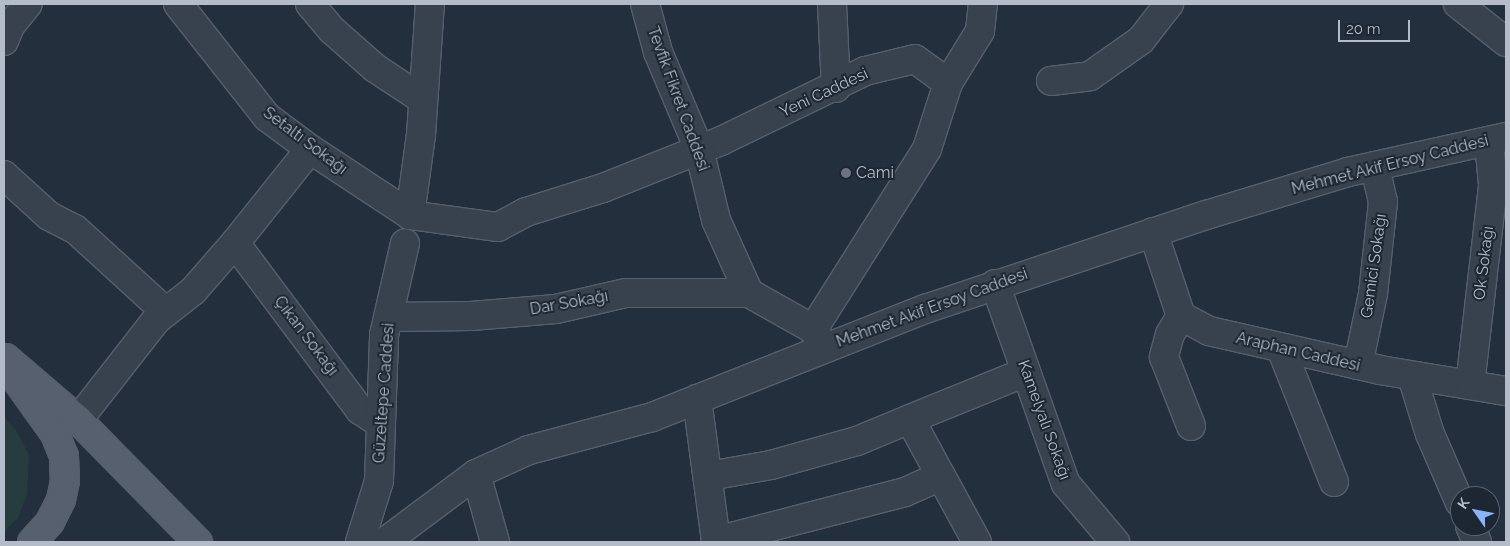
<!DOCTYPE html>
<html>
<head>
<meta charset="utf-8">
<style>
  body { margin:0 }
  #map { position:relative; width:1510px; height:546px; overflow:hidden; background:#242f3e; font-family:Raleway,sans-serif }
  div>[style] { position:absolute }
  .green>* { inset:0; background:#263c3f }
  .roads { filter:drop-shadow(1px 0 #565f6c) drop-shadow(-1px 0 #565f6c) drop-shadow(0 1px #565f6c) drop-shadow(0 -1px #565f6c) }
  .minor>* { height:28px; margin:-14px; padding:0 14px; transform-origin:14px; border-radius:14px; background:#38414e }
  .major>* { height:28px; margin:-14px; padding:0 14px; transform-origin:14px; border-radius:14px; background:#56606e }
  .dots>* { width:14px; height:14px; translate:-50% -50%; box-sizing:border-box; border:2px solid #1d2633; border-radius:50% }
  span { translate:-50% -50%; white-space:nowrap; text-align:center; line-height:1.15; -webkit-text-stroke:4px #1d2633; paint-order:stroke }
  .street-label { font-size:16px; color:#b4bcc9 }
  .poi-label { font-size:16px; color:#b4bcc9 }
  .left { translate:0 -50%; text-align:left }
  .frame { position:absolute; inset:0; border:5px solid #b4bcc9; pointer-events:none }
  .north { position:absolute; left:1450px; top:486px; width:50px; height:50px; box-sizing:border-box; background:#1d2633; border:1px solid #59626f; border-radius:50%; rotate:303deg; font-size:14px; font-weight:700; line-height:20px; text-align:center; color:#b4bcc9 }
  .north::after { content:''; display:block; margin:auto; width:18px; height:22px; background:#8ab4f8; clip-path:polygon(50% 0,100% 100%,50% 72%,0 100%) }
  .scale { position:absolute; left:1338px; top:20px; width:72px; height:22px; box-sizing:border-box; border:2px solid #b4bcc9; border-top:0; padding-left:6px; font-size:15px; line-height:18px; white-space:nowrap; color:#b4bcc9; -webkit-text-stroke:4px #1d2633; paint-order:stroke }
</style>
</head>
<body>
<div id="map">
  <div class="green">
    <i style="clip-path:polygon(4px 417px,16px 430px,29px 455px,27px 494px,18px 518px,4px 531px)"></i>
  </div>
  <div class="roads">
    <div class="minor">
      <i style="left:178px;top:4px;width:144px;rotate:51.8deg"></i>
      <i style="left:267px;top:117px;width:54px;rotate:36.7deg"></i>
      <i style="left:310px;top:149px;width:120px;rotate:33.4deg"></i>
      <i style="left:410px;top:215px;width:89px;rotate:7.8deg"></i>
      <i style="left:498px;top:227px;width:32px;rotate:-28deg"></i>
      <i style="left:526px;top:212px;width:81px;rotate:-17.3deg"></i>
      <i style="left:603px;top:188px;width:127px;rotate:-21.7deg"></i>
      <i style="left:721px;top:141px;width:160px;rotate:-25.9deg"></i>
      <i style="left:865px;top:71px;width:51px;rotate:-13.5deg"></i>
      <i style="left:915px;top:59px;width:41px;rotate:36deg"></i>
      <i style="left:948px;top:83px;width:69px;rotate:107.7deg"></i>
      <i style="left:927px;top:149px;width:213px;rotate:122.3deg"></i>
      <i style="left:813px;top:329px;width:22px;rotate:58deg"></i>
      <i style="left:310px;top:4px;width:34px;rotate:50deg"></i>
      <i style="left:332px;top:30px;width:57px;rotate:41.5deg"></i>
      <i style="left:375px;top:68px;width:56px;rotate:33.4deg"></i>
      <i style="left:645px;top:4px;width:50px;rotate:74.8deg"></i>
      <i style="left:658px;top:52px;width:105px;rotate:67.1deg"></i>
      <i style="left:699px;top:149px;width:73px;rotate:76.5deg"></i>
      <i style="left:716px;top:220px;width:80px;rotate:65.7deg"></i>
      <i style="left:749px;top:293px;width:73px;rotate:29.4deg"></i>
      <i style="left:832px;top:4px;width:84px;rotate:87.3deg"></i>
      <i style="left:1458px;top:4px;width:61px;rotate:38.4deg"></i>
      <i style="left:4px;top:41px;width:16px;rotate:-68deg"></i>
      <i style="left:10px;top:26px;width:28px;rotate:-51deg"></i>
      <i style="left:1051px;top:81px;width:39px;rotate:-7deg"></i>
      <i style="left:1090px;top:76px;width:62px;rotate:-35.2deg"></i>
      <i style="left:1141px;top:40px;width:46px;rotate:-52.1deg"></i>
      <i style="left:948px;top:83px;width:61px;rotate:-58.4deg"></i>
      <i style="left:980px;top:31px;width:27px;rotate:-84deg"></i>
      <i style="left:4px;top:175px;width:61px;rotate:42.3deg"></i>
      <i style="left:49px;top:216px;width:29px;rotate:27deg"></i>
      <i style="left:75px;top:229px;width:123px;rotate:42.4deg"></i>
      <i style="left:410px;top:215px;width:81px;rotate:-82.2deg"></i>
      <i style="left:421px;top:135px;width:131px;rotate:-86.1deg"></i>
      <i style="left:1153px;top:232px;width:89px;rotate:71.6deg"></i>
      <i style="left:1181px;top:316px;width:32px;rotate:28deg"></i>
      <i style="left:1209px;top:331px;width:175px;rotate:12.8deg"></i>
      <i style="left:1380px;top:370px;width:128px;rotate:9.5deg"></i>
      <i style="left:235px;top:243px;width:209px;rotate:53.2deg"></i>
      <i style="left:360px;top:410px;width:25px;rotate:34deg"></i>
      <i style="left:995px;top:284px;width:212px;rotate:70.5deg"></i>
      <i style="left:1066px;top:484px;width:76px;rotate:49.8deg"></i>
      <i style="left:1181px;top:316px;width:21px;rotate:121deg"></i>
      <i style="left:1170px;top:334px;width:24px;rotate:105deg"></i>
      <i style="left:1164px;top:357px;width:74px;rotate:68.6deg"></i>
      <i style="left:388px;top:317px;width:83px;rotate:-0.7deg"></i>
      <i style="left:471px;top:316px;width:85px;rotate:-4.7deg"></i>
      <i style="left:556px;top:309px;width:72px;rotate:-12.9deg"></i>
      <i style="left:626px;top:293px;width:123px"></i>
      <i style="left:1281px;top:348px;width:144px;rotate:68.4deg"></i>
      <i style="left:1358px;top:365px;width:73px;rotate:-78.1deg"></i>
      <i style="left:1373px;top:294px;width:93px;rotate:-83.8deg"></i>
      <i style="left:1383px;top:202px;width:37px;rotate:-103deg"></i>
      <i style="left:1412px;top:376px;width:61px;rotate:72.8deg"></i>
      <i style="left:1430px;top:434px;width:75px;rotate:66.5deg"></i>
      <i style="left:1470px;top:385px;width:201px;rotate:-83.4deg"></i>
      <i style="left:1493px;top:185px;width:44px;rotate:-95.2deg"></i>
      <i style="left:697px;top:399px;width:143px;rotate:82.4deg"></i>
      <i style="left:716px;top:541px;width:195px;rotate:-14.5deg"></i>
      <i style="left:905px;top:492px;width:39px;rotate:-24deg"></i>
      <i style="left:941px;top:476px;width:75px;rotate:61.4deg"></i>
      <i style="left:910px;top:419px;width:125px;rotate:-22.1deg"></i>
      <i style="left:78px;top:420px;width:127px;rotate:-52deg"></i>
      <i style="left:156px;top:320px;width:47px;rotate:-38.1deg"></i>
      <i style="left:193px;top:291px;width:64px;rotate:-48.8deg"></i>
      <i style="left:235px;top:243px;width:120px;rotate:-51.4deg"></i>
      <i style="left:476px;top:474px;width:71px;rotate:74.4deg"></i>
      <i style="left:709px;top:476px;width:63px;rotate:-10.1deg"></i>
      <i style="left:771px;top:465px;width:89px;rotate:-15.6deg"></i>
      <i style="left:857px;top:441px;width:57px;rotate:-22.5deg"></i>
      <i style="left:910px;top:419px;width:65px;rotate:61.5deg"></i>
      <i style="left:1470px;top:526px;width:17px;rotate:66deg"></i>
      <i style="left:360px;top:542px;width:64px;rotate:-72.7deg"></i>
      <i style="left:379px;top:481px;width:146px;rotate:-88deg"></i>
      <i style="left:384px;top:335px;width:94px;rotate:-77.1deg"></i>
      <i style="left:385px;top:542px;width:114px;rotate:-36.8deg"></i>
      <i style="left:476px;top:474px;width:58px;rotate:-24.4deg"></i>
      <i style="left:529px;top:450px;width:127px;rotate:-15deg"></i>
      <i style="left:652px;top:417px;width:294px;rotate:-21.6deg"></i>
      <i style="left:925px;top:309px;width:296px;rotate:-18.5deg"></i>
      <i style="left:1206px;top:215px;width:148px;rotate:-16.8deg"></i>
      <i style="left:1348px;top:172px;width:162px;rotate:-12.5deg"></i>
    </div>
    <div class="major">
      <i style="left:6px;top:358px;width:95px;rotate:40.7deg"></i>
      <i style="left:78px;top:420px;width:171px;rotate:45.5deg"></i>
      <i style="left:15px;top:378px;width:69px;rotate:54.5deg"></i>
      <i style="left:55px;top:434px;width:24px;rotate:68deg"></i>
      <i style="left:64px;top:456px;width:25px;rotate:88deg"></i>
      <i style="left:65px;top:481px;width:19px;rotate:102deg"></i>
      <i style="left:61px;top:500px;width:25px;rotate:117deg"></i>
      <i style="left:50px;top:522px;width:27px;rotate:132deg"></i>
    </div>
  </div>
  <div class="dots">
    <i style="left:846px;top:173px;background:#6b7280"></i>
  </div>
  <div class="street-label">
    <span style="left:824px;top:93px;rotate:-25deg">Yeni Caddesi</span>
    <span style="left:678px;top:99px;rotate:70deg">Tevfik Fikret Caddesi</span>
    <span style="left:305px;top:141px;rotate:37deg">Setaltı Sokağı</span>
    <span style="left:1390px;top:165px;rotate:-14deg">Mehmet Akif Ersoy Caddesi</span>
    <span style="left:1484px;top:263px;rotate:-83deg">Ok Sokağı</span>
    <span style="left:1374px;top:266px;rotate:-82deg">Gemici Sokağı</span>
    <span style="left:569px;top:303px;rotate:-10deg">Dar Sokağı</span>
    <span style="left:932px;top:308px;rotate:-20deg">Mehmet Akif Ersoy Caddesi</span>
    <span style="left:306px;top:336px;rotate:53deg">Çıkan Sokağı</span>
    <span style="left:1298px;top:352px;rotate:13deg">Araphan Caddesi</span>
    <span style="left:384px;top:393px;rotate:-86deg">Güzeltepe Caddesi</span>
    <span style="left:1044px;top:420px;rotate:70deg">Kamelyalı Sokağı</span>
  </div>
  <div class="poi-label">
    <span class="left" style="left:856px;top:173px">Cami</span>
  </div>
  <div class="frame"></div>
  <div class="north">K</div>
  <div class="scale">20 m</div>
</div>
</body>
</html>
